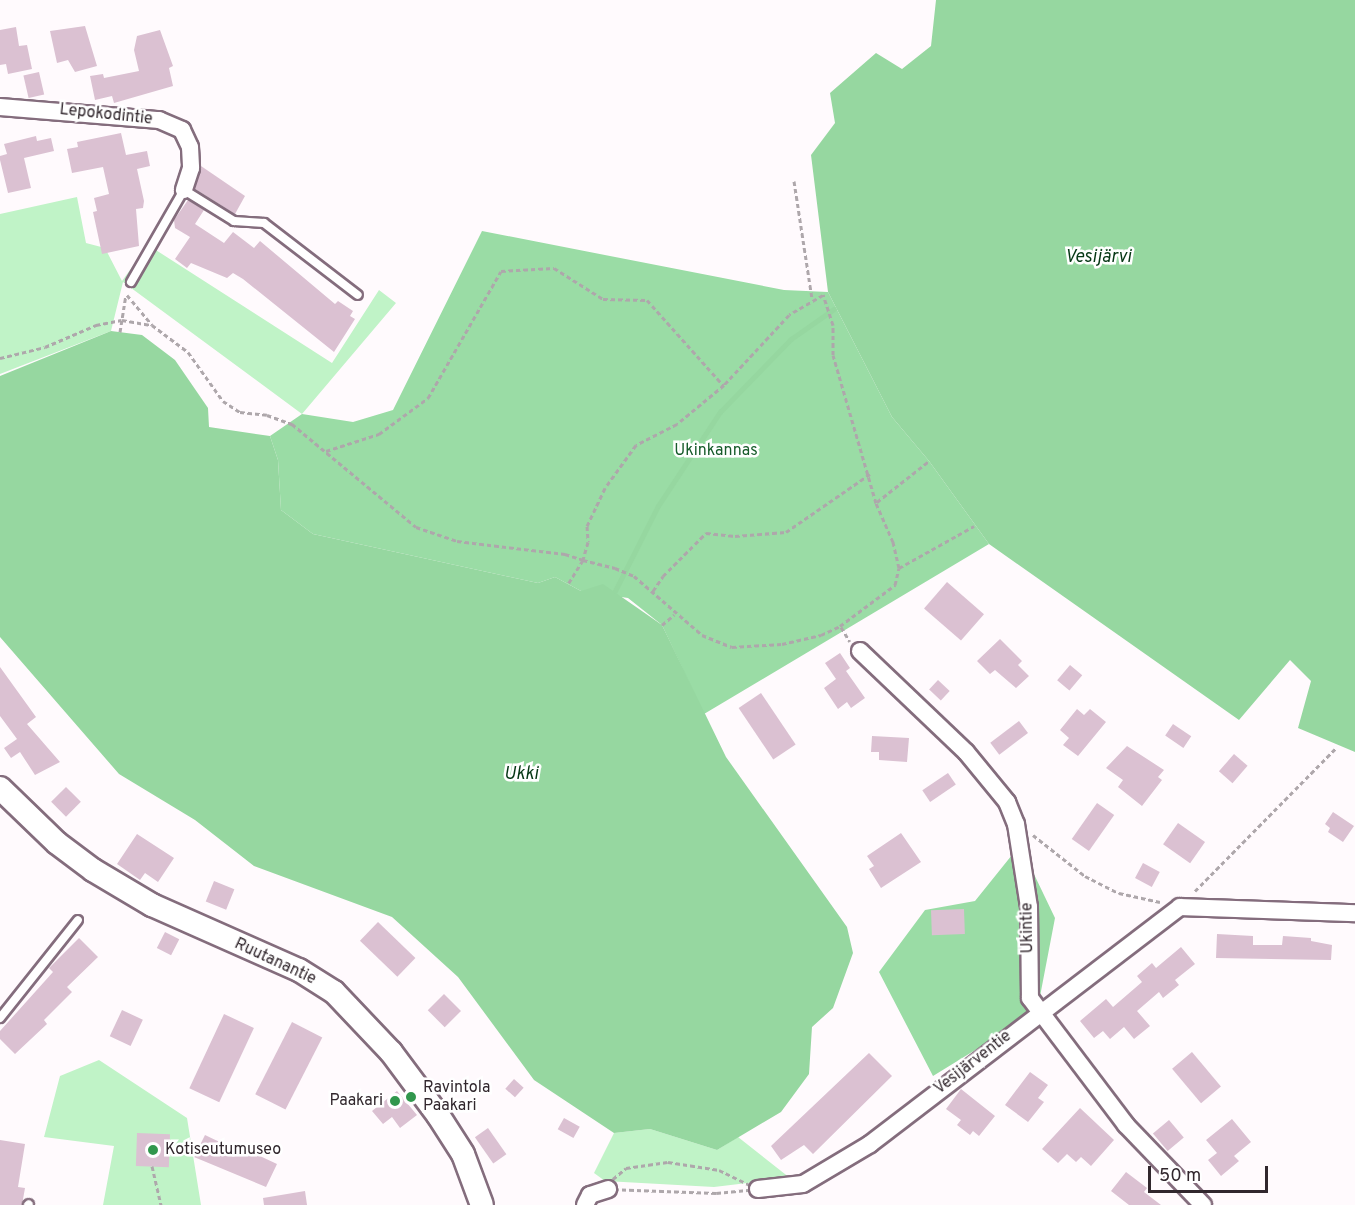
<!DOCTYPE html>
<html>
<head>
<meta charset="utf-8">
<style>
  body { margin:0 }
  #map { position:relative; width:1355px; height:1205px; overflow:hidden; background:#fffafd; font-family:Overpass,sans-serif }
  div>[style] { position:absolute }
  .green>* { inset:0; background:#c0f3c7 }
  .forest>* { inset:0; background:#9adca5 }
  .water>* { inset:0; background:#96d7a0 }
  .stream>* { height:4.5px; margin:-2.25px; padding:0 2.25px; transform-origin:2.25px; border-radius:2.25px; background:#96d7a0 }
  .building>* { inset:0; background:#dbc1d2; transform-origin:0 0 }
  .path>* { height:3px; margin-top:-1.5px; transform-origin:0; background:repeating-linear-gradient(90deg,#aea7ab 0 4.5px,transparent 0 7.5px) }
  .roads { filter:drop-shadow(2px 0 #846d7d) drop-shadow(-2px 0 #846d7d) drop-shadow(0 2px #846d7d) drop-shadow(0 -2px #846d7d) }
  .lane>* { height:8px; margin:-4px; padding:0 4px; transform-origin:4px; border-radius:4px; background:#fff }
  .street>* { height:16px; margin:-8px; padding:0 8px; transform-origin:8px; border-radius:8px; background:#fff }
  .secondary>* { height:22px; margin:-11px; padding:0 11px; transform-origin:11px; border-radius:11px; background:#fff }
  .dots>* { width:16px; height:16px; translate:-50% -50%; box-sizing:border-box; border:3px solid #fff; border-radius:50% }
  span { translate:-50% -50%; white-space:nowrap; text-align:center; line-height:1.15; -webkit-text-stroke:5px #fff; paint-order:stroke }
  .street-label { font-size:16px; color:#31272d }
  .park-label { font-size:16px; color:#165b2a }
  .poi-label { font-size:16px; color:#31272d }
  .left { translate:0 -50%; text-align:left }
  .right { translate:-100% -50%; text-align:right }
  .water-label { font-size:18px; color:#053714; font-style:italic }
  .scale { position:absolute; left:1148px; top:1166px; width:120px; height:27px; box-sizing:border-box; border:3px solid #31272d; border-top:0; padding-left:8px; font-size:18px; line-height:21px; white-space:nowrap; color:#31272d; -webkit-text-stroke:4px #fff; paint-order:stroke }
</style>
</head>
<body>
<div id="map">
  <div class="green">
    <i style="clip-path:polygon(77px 197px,86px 243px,105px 248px,122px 281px,148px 245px,332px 363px,379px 290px,396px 303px,302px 414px,123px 282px,111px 331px,0 374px,0 214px)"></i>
    <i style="clip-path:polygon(99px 1060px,187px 1118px,201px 1205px,103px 1205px,114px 1146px,44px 1137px,60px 1076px)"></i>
    <i style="clip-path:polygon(650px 1129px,717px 1150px,738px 1137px,790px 1178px,714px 1187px,605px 1181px,594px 1173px,614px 1133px)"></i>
  </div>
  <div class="forest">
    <i style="clip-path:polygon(482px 231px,784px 290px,828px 292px,892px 417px,929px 461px,989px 544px,704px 714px,662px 625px,628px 598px,581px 591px,555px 577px,538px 583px,313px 534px,281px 510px,278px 460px,270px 436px,302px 414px,353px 422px,393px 410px)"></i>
    <i style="clip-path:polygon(1020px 845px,1055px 918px,1037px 1012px,933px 1076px,879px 972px,925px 910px,975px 901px)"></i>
  </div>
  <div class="water">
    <i style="clip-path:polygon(936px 0,1355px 0,1355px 752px,1298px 728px,1311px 681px,1290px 660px,1239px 720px,989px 544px,929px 461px,892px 417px,828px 292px,811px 155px,835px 123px,830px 93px,876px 53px,902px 69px,931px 46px)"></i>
    <i style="clip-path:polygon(111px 331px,142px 335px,175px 360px,208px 408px,209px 427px,270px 436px,278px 460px,281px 510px,313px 534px,538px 583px,555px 577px,581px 591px,603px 584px,662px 625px,726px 757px,847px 927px,853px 953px,833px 1008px,812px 1027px,809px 1074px,781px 1112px,717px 1150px,650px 1129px,614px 1133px,534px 1080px,458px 977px,392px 917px,254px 866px,195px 820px,119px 774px,0 637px,0 376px)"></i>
  </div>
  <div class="stream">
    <i style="left:615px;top:591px;width:95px;rotate:-63.2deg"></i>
    <i style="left:658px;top:506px;width:113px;rotate:-56.6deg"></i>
    <i style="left:720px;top:412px;width:102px;rotate:-45.8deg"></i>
    <i style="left:791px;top:339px;width:52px;rotate:-34.9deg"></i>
  </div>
  <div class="building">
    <i style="clip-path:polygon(85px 26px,97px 66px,75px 72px,68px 60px,57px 63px,50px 31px)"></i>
    <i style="clip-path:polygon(16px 27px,19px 46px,27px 45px,32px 69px,8px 74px,6px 64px,0 65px,0 30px)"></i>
    <i style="clip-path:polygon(160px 30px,173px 66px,169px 68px,173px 86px,114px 103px,112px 96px,95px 100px,90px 76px,103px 74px,104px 78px,139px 71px,134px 50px,137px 36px)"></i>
    <i style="left:39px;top:72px;width:23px;height:16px;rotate:77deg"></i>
    <i style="clip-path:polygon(121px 133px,126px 155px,147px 151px,150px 166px,137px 169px,144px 201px,143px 208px,136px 209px,139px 246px,102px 254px,93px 212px,97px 211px,94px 198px,109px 194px,103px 167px,72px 173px,67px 149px,78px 147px,77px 142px)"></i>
    <i style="clip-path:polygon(36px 136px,37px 141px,51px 138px,54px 151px,24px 158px,31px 188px,8px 193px,0 160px,0 156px,7px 154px,4px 144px)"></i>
    <i style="clip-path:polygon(201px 166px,245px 196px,235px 214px,195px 189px)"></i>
    <i style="clip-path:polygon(188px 200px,204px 210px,195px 224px,224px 243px,233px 232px,254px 248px,260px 241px,335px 304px,338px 301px,353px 311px,350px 316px,355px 319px,334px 352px,243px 279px,233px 273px,227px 278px,191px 263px,187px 268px,175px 259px,190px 237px,175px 228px,174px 220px)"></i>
    <i style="left:947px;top:582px;width:49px;height:35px;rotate:41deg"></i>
    <i style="clip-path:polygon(1000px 639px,1022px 661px,1018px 665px,1029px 676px,1016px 688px,995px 670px,990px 674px,977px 661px)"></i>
    <i style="clip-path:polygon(840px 653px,850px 668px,846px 671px,865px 698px,851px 708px,847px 702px,838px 709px,824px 688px,836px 679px,825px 663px)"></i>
    <i style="left:1070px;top:665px;width:16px;height:20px;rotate:40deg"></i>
    <i style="clip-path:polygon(0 667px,36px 717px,27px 724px,60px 762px,35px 775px,20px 752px,11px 758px,4px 748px,17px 739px,0 716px)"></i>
    <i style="left:938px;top:680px;width:16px;height:13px;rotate:43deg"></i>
    <i style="left:761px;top:693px;width:62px;height:27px;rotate:56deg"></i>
    <i style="clip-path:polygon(1077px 709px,1084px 715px,1090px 709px,1106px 722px,1078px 756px,1063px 745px,1069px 738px,1060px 730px)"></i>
    <i style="left:1019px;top:721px;width:15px;height:36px;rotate:53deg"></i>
    <i style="left:1173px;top:724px;width:22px;height:14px;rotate:34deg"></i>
    <i style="clip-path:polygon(872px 736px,909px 738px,907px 762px,879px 760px,879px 752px,871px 752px)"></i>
    <i style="clip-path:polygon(1127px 746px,1164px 770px,1158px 777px,1162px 780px,1142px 806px,1118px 787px,1123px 780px,1106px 768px)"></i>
    <i style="left:1234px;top:754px;width:18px;height:23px;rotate:41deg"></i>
    <i style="left:948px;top:773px;width:14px;height:31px;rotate:56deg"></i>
    <i style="left:66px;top:787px;width:21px;height:21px;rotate:45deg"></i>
    <i style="left:1097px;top:803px;width:21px;height:44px;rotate:35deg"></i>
    <i style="clip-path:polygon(1333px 812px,1354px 826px,1343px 842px,1328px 832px,1330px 828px,1325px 824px)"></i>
    <i style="left:1178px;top:823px;width:33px;height:26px;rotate:35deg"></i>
    <i style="clip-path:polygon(901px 833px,921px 862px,881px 888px,869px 869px,874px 866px,867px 856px)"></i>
    <i style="clip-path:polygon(137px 834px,174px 858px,158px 882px,145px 873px,140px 880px,117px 864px)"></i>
    <i style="left:1143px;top:863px;width:19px;height:17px;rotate:28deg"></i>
    <i style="left:214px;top:881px;width:22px;height:22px;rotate:22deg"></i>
    <i style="left:964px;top:909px;width:25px;height:33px;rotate:88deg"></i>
    <i style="left:378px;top:922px;width:52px;height:26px;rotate:44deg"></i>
    <i style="left:165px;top:932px;width:16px;height:18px;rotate:27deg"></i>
    <i style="clip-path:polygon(1217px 934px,1253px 936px,1253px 945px,1282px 945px,1283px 936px,1311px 938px,1311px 941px,1332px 945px,1331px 960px,1216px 958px)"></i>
    <i style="clip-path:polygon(79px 938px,98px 957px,67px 987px,72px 992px,44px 1020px,47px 1024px,15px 1054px,0 1039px,0 1031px,53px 972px,49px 968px)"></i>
    <i style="clip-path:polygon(1181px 947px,1195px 964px,1175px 980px,1179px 985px,1163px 998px,1159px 992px,1137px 1011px,1150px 1026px,1134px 1039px,1124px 1027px,1110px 1039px,1103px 1031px,1094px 1038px,1080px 1021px,1106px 999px,1113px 1007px,1142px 982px,1137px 976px,1152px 963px,1156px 968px)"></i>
    <i style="left:444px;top:994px;width:24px;height:23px;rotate:45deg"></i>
    <i style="left:122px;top:1010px;width:23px;height:29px;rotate:25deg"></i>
    <i style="left:224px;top:1014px;width:33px;height:82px;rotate:25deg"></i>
    <i style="left:292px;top:1022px;width:34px;height:81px;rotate:27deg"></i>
    <i style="left:1192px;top:1052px;width:45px;height:26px;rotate:50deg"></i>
    <i style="clip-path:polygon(869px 1053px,892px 1076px,813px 1154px,804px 1145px,781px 1160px,771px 1146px)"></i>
    <i style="clip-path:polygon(1030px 1072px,1048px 1085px,1038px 1098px,1044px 1102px,1028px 1122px,1005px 1105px)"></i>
    <i style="left:514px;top:1079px;width:13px;height:13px;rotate:42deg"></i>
    <i style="clip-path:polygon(961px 1089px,995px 1116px,979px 1136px,973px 1131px,970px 1135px,957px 1125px,961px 1120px,946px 1109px)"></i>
    <i style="clip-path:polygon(397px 1091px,417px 1115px,400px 1128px,392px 1117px,383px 1124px,372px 1111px)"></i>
    <i style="clip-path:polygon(1080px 1108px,1114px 1140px,1091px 1166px,1081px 1157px,1076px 1162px,1067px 1154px,1058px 1163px,1042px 1149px)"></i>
    <i style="left:564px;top:1118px;width:18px;height:13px;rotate:29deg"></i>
    <i style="clip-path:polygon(1232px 1119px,1251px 1142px,1234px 1156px,1239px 1161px,1221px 1176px,1208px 1160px,1217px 1153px,1206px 1140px)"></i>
    <i style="left:1169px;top:1120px;width:23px;height:21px;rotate:50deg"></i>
    <i style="left:488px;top:1128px;width:32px;height:16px;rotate:55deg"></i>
    <i style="left:137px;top:1133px;width:33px;height:33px;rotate:2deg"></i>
    <i style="clip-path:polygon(205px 1135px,230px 1147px,232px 1143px,277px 1164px,266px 1187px,194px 1157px)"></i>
    <i style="clip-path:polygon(0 1140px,25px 1144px,18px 1187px,25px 1188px,22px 1205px,0 1205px)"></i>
    <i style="clip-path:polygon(1126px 1172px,1147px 1188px,1144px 1192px,1161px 1205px,1129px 1205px,1111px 1191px)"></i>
    <i style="clip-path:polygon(305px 1191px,307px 1205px,264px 1205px,263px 1198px)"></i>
  </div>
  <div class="path">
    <i style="left:794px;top:181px;width:119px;rotate:81.3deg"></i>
    <i style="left:127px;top:295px;width:39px;rotate:50deg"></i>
    <i style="left:152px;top:325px;width:45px;rotate:36.9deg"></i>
    <i style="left:188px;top:352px;width:60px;rotate:54.5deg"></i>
    <i style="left:223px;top:401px;width:20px;rotate:33deg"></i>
    <i style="left:240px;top:412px;width:27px;rotate:6deg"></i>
    <i style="left:267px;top:415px;width:27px;rotate:20deg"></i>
    <i style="left:292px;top:424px;width:161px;rotate:39.7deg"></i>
    <i style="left:416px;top:527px;width:43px;rotate:18.9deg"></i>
    <i style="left:457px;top:541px;width:109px;rotate:6.9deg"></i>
    <i style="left:565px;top:554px;width:19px;rotate:18deg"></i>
    <i style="left:583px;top:560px;width:33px;rotate:14deg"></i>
    <i style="left:615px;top:568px;width:21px;rotate:23deg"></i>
    <i style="left:634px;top:576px;width:90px;rotate:40.9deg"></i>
    <i style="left:702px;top:635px;width:32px;rotate:22deg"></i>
    <i style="left:732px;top:647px;width:50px;rotate:-3.4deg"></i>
    <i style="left:782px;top:644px;width:40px;rotate:-13deg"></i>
    <i style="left:821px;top:635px;width:21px;rotate:-25deg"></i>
    <i style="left:840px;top:626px;width:69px;rotate:-36.7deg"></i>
    <i style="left:895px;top:585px;width:17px;rotate:-77deg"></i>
    <i style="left:899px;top:568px;width:27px;rotate:-103deg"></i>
    <i style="left:893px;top:542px;width:43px;rotate:-113.6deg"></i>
    <i style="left:876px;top:503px;width:154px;rotate:-106.2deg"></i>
    <i style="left:833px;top:355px;width:30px;rotate:-90deg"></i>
    <i style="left:833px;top:325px;width:32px;rotate:-108deg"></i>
    <i style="left:823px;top:295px;width:39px;rotate:150deg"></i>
    <i style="left:789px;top:315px;width:96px;rotate:132.9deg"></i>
    <i style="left:724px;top:385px;width:61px;rotate:140.3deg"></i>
    <i style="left:677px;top:424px;width:46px;rotate:152.9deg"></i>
    <i style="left:636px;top:445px;width:53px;rotate:125.8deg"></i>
    <i style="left:605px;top:488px;width:42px;rotate:115.3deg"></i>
    <i style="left:587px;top:526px;width:16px;rotate:86deg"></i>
    <i style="left:588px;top:542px;width:19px;rotate:106deg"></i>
    <i style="left:583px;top:560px;width:28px;rotate:122deg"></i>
    <i style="left:120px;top:332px;width:37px;rotate:-81deg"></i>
    <i style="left:0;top:358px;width:46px;rotate:-13.7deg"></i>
    <i style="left:45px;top:347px;width:56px;rotate:-23.3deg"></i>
    <i style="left:96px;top:325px;width:26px;rotate:-11deg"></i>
    <i style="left:122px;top:320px;width:29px;rotate:10deg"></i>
    <i style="left:326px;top:451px;width:56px;rotate:-17.8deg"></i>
    <i style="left:379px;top:434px;width:61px;rotate:-36.3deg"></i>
    <i style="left:428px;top:398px;width:146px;rotate:-60.1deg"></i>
    <i style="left:501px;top:271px;width:53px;rotate:-3.2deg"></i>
    <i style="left:554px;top:268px;width:58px;rotate:32.3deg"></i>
    <i style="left:603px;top:299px;width:44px;rotate:1.3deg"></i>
    <i style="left:647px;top:300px;width:114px;rotate:48.2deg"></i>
    <i style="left:877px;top:502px;width:66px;rotate:-38.3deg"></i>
    <i style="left:899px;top:568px;width:86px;rotate:-29.2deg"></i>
    <i style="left:653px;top:591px;width:18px;rotate:-56deg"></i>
    <i style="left:663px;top:576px;width:61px;rotate:-45deg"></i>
    <i style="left:706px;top:533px;width:29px;rotate:6deg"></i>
    <i style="left:735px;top:536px;width:51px;rotate:-4.5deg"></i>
    <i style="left:786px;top:532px;width:102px;rotate:-34.6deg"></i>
    <i style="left:662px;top:625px;width:16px;rotate:-40deg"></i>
    <i style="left:841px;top:627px;width:17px;rotate:59deg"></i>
    <i style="left:1033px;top:835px;width:66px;rotate:38.3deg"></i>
    <i style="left:1085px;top:876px;width:38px;rotate:27deg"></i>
    <i style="left:1119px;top:893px;width:42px;rotate:12.4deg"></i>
    <i style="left:1195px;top:891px;width:202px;rotate:-45.4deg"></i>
    <i style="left:668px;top:1162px;width:52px;rotate:8.9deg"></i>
    <i style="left:719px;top:1170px;width:43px;rotate:26deg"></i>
    <i style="left:758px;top:1189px;width:42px;rotate:174.6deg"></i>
    <i style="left:716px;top:1193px;width:108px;rotate:-177.9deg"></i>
    <i style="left:608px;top:1189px;width:11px;rotate:-63deg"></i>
    <i style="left:613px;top:1179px;width:17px;rotate:-40deg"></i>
    <i style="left:626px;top:1168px;width:42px;rotate:-8.1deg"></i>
    <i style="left:152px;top:1166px;width:40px;rotate:77deg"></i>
  </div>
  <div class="roads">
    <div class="lane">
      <i style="left:131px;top:282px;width:106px;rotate:-60.1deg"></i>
      <i style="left:184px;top:190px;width:59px;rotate:31.8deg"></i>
      <i style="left:234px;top:221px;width:30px;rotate:4deg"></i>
      <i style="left:264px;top:223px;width:118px;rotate:37.5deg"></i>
      <i style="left:0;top:1018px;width:125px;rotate:-51.5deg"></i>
      <i style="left:28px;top:1205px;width:1px;rotate:-45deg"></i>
    </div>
    <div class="street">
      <i style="left:0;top:107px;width:160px;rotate:4.7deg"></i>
      <i style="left:159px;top:120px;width:25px;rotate:23deg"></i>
      <i style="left:182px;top:130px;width:19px;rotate:65deg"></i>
      <i style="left:190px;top:147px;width:21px;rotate:87deg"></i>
      <i style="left:191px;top:168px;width:23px;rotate:108deg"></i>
      <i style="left:860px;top:651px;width:146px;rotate:43.6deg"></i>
      <i style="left:966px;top:752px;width:65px;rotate:50.6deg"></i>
      <i style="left:1007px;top:802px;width:24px;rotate:68deg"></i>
      <i style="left:1016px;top:824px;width:84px;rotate:81.1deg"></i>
      <i style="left:1029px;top:907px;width:91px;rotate:89.4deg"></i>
      <i style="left:1030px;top:998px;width:159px;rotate:52.9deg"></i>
      <i style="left:1126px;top:1125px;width:111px;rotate:46.1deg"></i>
      <i style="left:758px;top:1189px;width:45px;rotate:-6.3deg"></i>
      <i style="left:803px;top:1184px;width:78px;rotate:-30.8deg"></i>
      <i style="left:870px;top:1144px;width:390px;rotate:-37.4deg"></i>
      <i style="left:1180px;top:907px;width:175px;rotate:2deg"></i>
      <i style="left:585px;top:1205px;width:11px;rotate:-63deg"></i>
      <i style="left:590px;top:1195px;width:19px;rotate:-18deg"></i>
    </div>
    <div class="secondary">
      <i style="left:0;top:788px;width:79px;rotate:44deg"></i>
      <i style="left:57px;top:843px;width:45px;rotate:36.9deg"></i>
      <i style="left:93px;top:870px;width:69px;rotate:30.7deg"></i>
      <i style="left:152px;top:905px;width:161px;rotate:23.9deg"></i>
      <i style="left:299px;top:970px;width:41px;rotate:32.2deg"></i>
      <i style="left:334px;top:992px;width:83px;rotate:46.5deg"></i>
      <i style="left:391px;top:1052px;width:79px;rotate:53.3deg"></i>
      <i style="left:438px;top:1115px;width:46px;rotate:57.3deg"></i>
      <i style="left:463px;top:1154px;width:54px;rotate:69.6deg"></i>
    </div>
  </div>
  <div class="dots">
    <i style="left:411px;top:1097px;background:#31974d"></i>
    <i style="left:395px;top:1101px;background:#31974d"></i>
    <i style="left:153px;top:1150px;background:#31974d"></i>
  </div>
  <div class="street-label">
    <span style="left:106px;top:115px;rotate:6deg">Lepokodintie</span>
    <span style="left:1028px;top:928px;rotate:-91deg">Ukintie</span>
    <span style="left:275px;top:962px;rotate:25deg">Ruutanantie</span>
    <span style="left:973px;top:1063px;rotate:-38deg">Vesijärventie</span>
  </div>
  <div class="park-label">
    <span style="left:716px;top:451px">Ukinkannas</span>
  </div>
  <div class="poi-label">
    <span class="left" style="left:423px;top:1097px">Ravintola<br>Paakari</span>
    <span class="right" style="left:383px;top:1101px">Paakari</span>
    <span class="left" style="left:165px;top:1150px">Kotiseutumuseo</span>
  </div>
  <div class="water-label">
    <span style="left:1098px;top:258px">Vesijärvi</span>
    <span style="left:521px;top:775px">Ukki</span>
  </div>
  <div class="scale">50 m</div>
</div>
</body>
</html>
